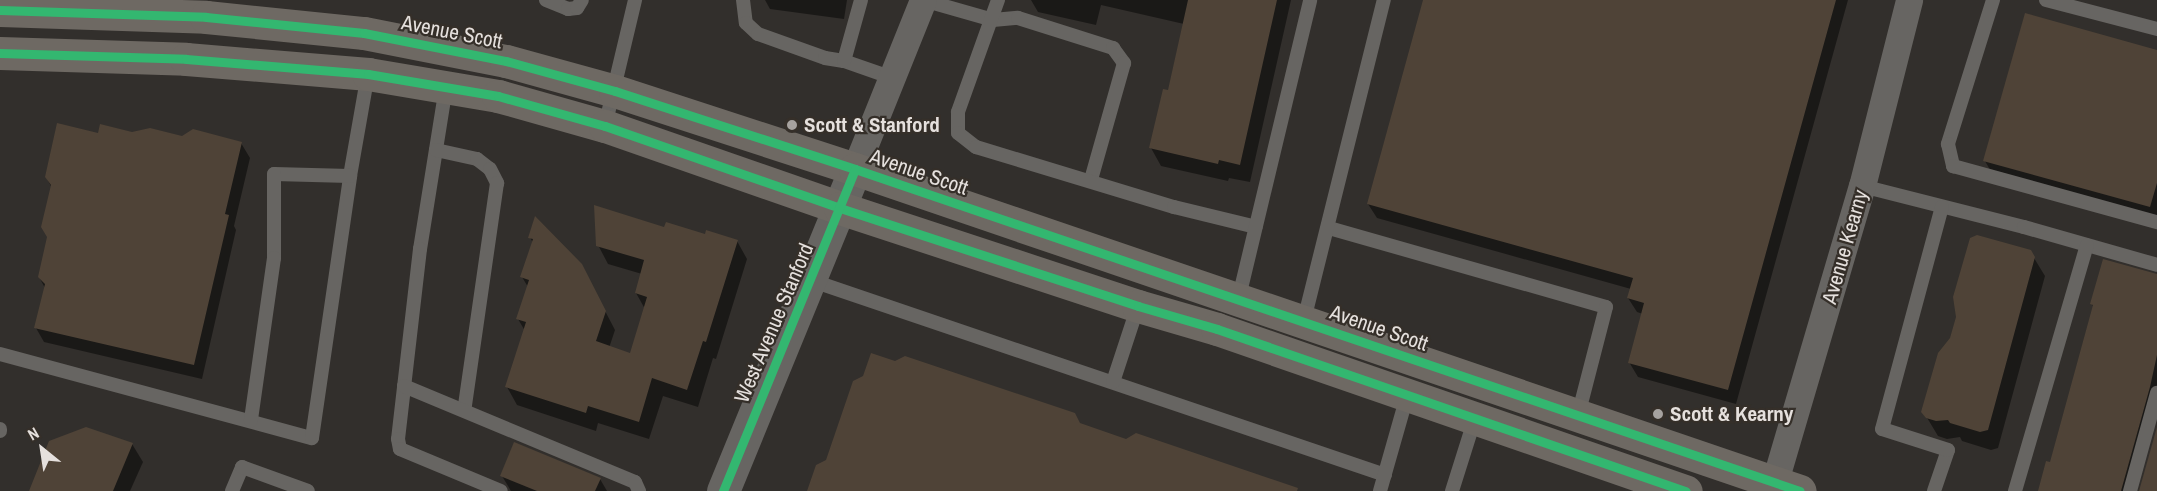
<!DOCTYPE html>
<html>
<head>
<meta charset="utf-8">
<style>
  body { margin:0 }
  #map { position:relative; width:2157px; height:491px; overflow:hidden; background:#322f2c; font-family:"Archivo Narrow",sans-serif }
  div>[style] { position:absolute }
  .shadow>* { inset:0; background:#0007 }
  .building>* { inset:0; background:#4f4337 }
  .service>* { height:14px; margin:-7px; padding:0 7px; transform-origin:7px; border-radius:7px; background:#676562 }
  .minor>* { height:27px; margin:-13.5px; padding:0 13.5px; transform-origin:13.5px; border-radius:13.5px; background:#676562 }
  .tertiary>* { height:33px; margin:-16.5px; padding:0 16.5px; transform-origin:16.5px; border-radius:16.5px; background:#676562 }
  .secondary>* { height:33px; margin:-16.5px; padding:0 16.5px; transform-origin:16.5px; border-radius:16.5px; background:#6e6963 }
  .cycleway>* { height:9px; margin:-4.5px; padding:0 4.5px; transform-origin:4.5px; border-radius:4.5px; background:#33b770 }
  .dots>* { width:16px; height:16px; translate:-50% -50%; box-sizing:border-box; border:3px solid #352f29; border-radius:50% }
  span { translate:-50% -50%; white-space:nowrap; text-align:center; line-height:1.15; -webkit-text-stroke:4.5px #352f29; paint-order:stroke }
  .street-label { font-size:21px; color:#e5e0dd }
  .poi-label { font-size:21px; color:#e5e0dd; font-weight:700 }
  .left { translate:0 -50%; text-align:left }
  .north { position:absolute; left:12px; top:419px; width:60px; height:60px; -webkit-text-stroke:4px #352f29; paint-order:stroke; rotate:330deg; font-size:16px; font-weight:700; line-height:24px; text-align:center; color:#e5e0dd }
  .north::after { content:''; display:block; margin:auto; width:21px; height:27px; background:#e5e0dd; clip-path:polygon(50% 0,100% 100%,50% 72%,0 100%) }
</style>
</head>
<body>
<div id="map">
  <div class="shadow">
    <i style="clip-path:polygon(765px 0,847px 0,844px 19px,770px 9px)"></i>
    <i style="clip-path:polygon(1031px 0,1291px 0,1250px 182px,1229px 178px,1228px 181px,1161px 166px,1151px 148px,1169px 92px,1184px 24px,1101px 5px,1096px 25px,1038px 12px)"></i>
    <i style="clip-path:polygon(1425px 0,1848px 0,1736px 404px,1638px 377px,1629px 362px,1643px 314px,1637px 312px,1628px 298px,1631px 289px,1377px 218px,1368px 204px)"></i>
    <i style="clip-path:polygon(2157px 51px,2157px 221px,1993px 175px,1985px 161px)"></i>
    <i style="clip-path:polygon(132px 134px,241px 143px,250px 158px,234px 226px,236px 230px,202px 379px,44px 342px,36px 328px,45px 288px,39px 277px,49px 237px,52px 188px,46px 177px,99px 135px)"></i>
    <i style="clip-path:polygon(536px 219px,591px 284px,615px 330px,609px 348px,631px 355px,645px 309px,636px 293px,642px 274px,608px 264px,598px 245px,665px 229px,737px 241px,747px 259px,716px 359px,713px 358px,698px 407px,663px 396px,649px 439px,598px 423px,596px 431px,517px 405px,507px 387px,525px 331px,518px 319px,528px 287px,522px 277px,533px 243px,530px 237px)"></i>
    <i style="clip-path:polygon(2034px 258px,2045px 276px,1998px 448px,1991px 450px,1962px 441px,1960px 437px,1947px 439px,1938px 436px,1923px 411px)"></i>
    <i style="clip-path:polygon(2157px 276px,2157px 405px,2134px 491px,2040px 491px,2051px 464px,2094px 308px,2092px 304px)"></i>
    <i style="clip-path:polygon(132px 444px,143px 462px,130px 491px,30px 491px)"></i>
    <i style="clip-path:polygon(502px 476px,600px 479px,607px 491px,511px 491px)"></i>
  </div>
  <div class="building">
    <i style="clip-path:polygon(1188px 0,1277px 0,1240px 165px,1219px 160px,1218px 164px,1149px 148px,1163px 89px,1168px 90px)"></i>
    <i style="clip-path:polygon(1423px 0,1836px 0,1728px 390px,1628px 363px,1644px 303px,1627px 298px,1633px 278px,1367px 204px)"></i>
    <i style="clip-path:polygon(2025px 13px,2157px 50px,2157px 183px,2150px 207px,1983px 161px)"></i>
    <i style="clip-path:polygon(57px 123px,98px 133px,100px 124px,132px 132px,150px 128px,182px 136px,193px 129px,242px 142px,225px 214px,229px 215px,194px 365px,34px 328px,45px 284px,38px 277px,47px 237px,41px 227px,51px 185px,45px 177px)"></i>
    <i style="clip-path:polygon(594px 205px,664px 227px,666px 222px,705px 234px,706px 230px,738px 240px,706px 342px,703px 341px,687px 390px,652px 378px,639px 422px,588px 406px,586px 413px,505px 387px,526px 322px,516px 319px,529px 280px,520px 277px,533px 239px,528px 238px,535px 216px,582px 264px,606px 311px,596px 341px,630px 353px,647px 297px,635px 293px,644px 260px,596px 246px)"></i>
    <i style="clip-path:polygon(1977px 235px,2031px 250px,2035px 257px,1988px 430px,1980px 432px,1950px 423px,1948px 420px,1936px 421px,1926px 418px,1921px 412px,1938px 353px,1950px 338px,1956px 317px,1953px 297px,1970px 238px)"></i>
    <i style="clip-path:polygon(2103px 259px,2157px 274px,2157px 355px,2150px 387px,2121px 491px,2038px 491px,2046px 461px,2050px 462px,2093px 305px,2090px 304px)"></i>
    <i style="clip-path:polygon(871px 353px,895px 361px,905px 356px,1075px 413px,1080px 423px,1126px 439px,1136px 433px,1298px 488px,1297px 491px,807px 491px,816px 465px,826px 460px,853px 381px,863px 376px)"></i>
    <i style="clip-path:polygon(86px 427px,133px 443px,113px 491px,29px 491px,49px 441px)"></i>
    <i style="clip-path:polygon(2157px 427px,2157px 491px,2139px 491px)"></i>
    <i style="clip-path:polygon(514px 442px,601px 478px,595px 491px,537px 491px,500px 476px)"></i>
  </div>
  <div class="service">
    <i style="left:546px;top:0;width:24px;rotate:22deg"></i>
    <i style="left:568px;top:9px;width:9px;rotate:-6deg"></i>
    <i style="left:577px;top:8px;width:9px;rotate:-58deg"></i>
    <i style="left:743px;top:0;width:23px;rotate:83deg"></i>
    <i style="left:746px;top:23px;width:16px;rotate:43deg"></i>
    <i style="left:758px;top:34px;width:71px;rotate:19.7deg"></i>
    <i style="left:825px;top:58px;width:19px;rotate:9deg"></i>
    <i style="left:844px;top:61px;width:52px;rotate:19.1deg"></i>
    <i style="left:923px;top:0;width:73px;rotate:15.9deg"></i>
    <i style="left:993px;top:20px;width:25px;rotate:-5deg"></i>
    <i style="left:1018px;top:18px;width:100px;rotate:17.5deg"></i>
    <i style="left:1113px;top:48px;width:19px;rotate:54deg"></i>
    <i style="left:1124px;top:63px;width:122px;rotate:105.8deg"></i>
    <i style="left:998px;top:0;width:119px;rotate:109.7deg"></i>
    <i style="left:958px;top:112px;width:21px;rotate:90deg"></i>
    <i style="left:958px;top:133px;width:23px;rotate:38deg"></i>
    <i style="left:976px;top:147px;width:207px;rotate:16.9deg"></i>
    <i style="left:1174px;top:207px;width:84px;rotate:13.7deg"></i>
    <i style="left:1993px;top:0;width:151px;rotate:107.4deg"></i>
    <i style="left:1948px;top:144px;width:23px;rotate:77deg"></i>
    <i style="left:1953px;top:166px;width:212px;rotate:15.4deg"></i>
    <i style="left:2046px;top:0;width:115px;rotate:14.6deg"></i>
    <i style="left:844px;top:61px;width:63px;rotate:-74.4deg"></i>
    <i style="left:446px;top:87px;width:164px;rotate:99.1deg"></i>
    <i style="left:420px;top:249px;width:191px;rotate:96.6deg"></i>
    <i style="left:398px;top:439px;width:10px;rotate:79deg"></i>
    <i style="left:400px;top:449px;width:109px;rotate:22.6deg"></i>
    <i style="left:605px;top:126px;width:130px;rotate:-76.6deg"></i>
    <i style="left:436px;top:150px;width:42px;rotate:12.4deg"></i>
    <i style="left:477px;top:159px;width:16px;rotate:38deg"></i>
    <i style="left:490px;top:169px;width:16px;rotate:63deg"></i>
    <i style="left:497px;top:183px;width:230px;rotate:98.2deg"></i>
    <i style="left:350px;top:176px;width:104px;rotate:-80deg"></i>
    <i style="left:1862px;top:186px;width:167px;rotate:14.2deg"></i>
    <i style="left:2024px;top:227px;width:138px;rotate:15.9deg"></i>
    <i style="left:1329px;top:228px;width:288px;rotate:15.9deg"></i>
    <i style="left:1606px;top:307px;width:112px;rotate:104.5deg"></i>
    <i style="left:810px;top:280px;width:607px;rotate:18.73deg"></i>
    <i style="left:1238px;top:301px;width:309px;rotate:-76.5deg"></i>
    <i style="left:1303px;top:324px;width:334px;rotate:-76deg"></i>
    <i style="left:0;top:354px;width:323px;rotate:15.1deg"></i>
    <i style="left:312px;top:438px;width:265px;rotate:-81.7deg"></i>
    <i style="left:350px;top:176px;width:76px;rotate:-178.5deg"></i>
    <i style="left:274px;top:174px;width:84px;rotate:90deg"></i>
    <i style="left:274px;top:258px;width:164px;rotate:98.1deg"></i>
    <i style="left:1113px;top:382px;width:80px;rotate:-71.8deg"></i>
    <i style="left:404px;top:386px;width:250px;rotate:22.6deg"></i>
    <i style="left:635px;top:482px;width:10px;rotate:66deg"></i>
    <i style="left:0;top:429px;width:2px;rotate:90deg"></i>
    <i style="left:232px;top:491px;width:26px;rotate:-67deg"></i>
    <i style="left:242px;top:467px;width:70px;rotate:20deg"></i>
    <i style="left:1380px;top:491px;width:99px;rotate:-74.1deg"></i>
    <i style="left:1452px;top:491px;width:77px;rotate:-72.5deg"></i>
    <i style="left:1934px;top:491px;width:43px;rotate:-71.1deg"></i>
    <i style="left:1948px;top:450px;width:69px;rotate:-162.3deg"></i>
    <i style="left:1882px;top:429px;width:230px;rotate:-74.9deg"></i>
    <i style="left:2015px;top:491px;width:256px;rotate:-73.7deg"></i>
    <i style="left:2130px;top:491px;width:102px;rotate:-74.6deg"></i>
  </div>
  <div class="minor">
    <i style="left:855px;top:169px;width:182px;rotate:-68.1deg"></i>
    <i style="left:1772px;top:491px;width:318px;rotate:-73.6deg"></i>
    <i style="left:1862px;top:186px;width:192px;rotate:-75.8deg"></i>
  </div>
  <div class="tertiary">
    <i style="left:723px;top:491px;width:348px;rotate:-67.7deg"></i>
  </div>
  <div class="secondary">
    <i style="left:0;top:10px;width:206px;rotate:1.9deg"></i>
    <i style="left:206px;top:17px;width:159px;rotate:5.8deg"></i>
    <i style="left:364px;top:33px;width:145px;rotate:11.2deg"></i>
    <i style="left:506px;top:61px;width:113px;rotate:15.4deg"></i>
    <i style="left:615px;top:91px;width:252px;rotate:18deg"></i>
    <i style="left:855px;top:169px;width:998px;rotate:18.82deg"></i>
    <i style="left:0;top:53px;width:186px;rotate:1.8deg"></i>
    <i style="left:186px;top:59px;width:183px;rotate:4.7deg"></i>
    <i style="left:368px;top:74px;width:132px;rotate:9.6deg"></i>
    <i style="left:498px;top:96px;width:111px;rotate:15.7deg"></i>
    <i style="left:605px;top:126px;width:249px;rotate:19.2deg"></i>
    <i style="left:840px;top:208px;width:314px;rotate:18.2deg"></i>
    <i style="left:1138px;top:306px;width:82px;rotate:16.2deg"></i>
    <i style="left:1217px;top:329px;width:496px;rotate:19.1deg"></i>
  </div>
  <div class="cycleway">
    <i style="left:0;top:10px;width:206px;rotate:1.9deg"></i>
    <i style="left:206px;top:17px;width:159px;rotate:5.8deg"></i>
    <i style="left:364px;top:33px;width:145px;rotate:11.2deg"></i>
    <i style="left:506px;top:61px;width:113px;rotate:15.4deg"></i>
    <i style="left:615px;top:91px;width:252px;rotate:18deg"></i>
    <i style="left:855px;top:169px;width:998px;rotate:18.82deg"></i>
    <i style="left:0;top:53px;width:186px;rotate:1.8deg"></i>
    <i style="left:186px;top:59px;width:183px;rotate:4.7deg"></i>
    <i style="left:368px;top:74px;width:132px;rotate:9.6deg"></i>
    <i style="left:498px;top:96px;width:111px;rotate:15.7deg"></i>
    <i style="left:605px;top:126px;width:249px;rotate:19.2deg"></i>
    <i style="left:840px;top:208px;width:314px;rotate:18.2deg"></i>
    <i style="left:1138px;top:306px;width:82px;rotate:16.2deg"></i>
    <i style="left:1217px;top:329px;width:496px;rotate:19.1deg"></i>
    <i style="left:723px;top:491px;width:348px;rotate:-67.7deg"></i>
  </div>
  <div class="dots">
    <i style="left:792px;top:125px;background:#a6a29f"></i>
    <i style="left:1658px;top:414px;background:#a6a29f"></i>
  </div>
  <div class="street-label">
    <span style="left:452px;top:32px;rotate:11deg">Avenue Scott</span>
    <span style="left:919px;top:172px;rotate:19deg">Avenue Scott</span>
    <span style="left:1845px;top:247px;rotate:-74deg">Avenue Kearny</span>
    <span style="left:774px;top:323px;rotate:-67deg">West Avenue Stanford</span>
    <span style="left:1379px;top:328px;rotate:19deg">Avenue Scott</span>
  </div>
  <div class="poi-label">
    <span class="left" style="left:804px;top:125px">Scott &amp; Stanford</span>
    <span class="left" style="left:1670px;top:414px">Scott &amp; Kearny</span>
  </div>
  <div class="north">N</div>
</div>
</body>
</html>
